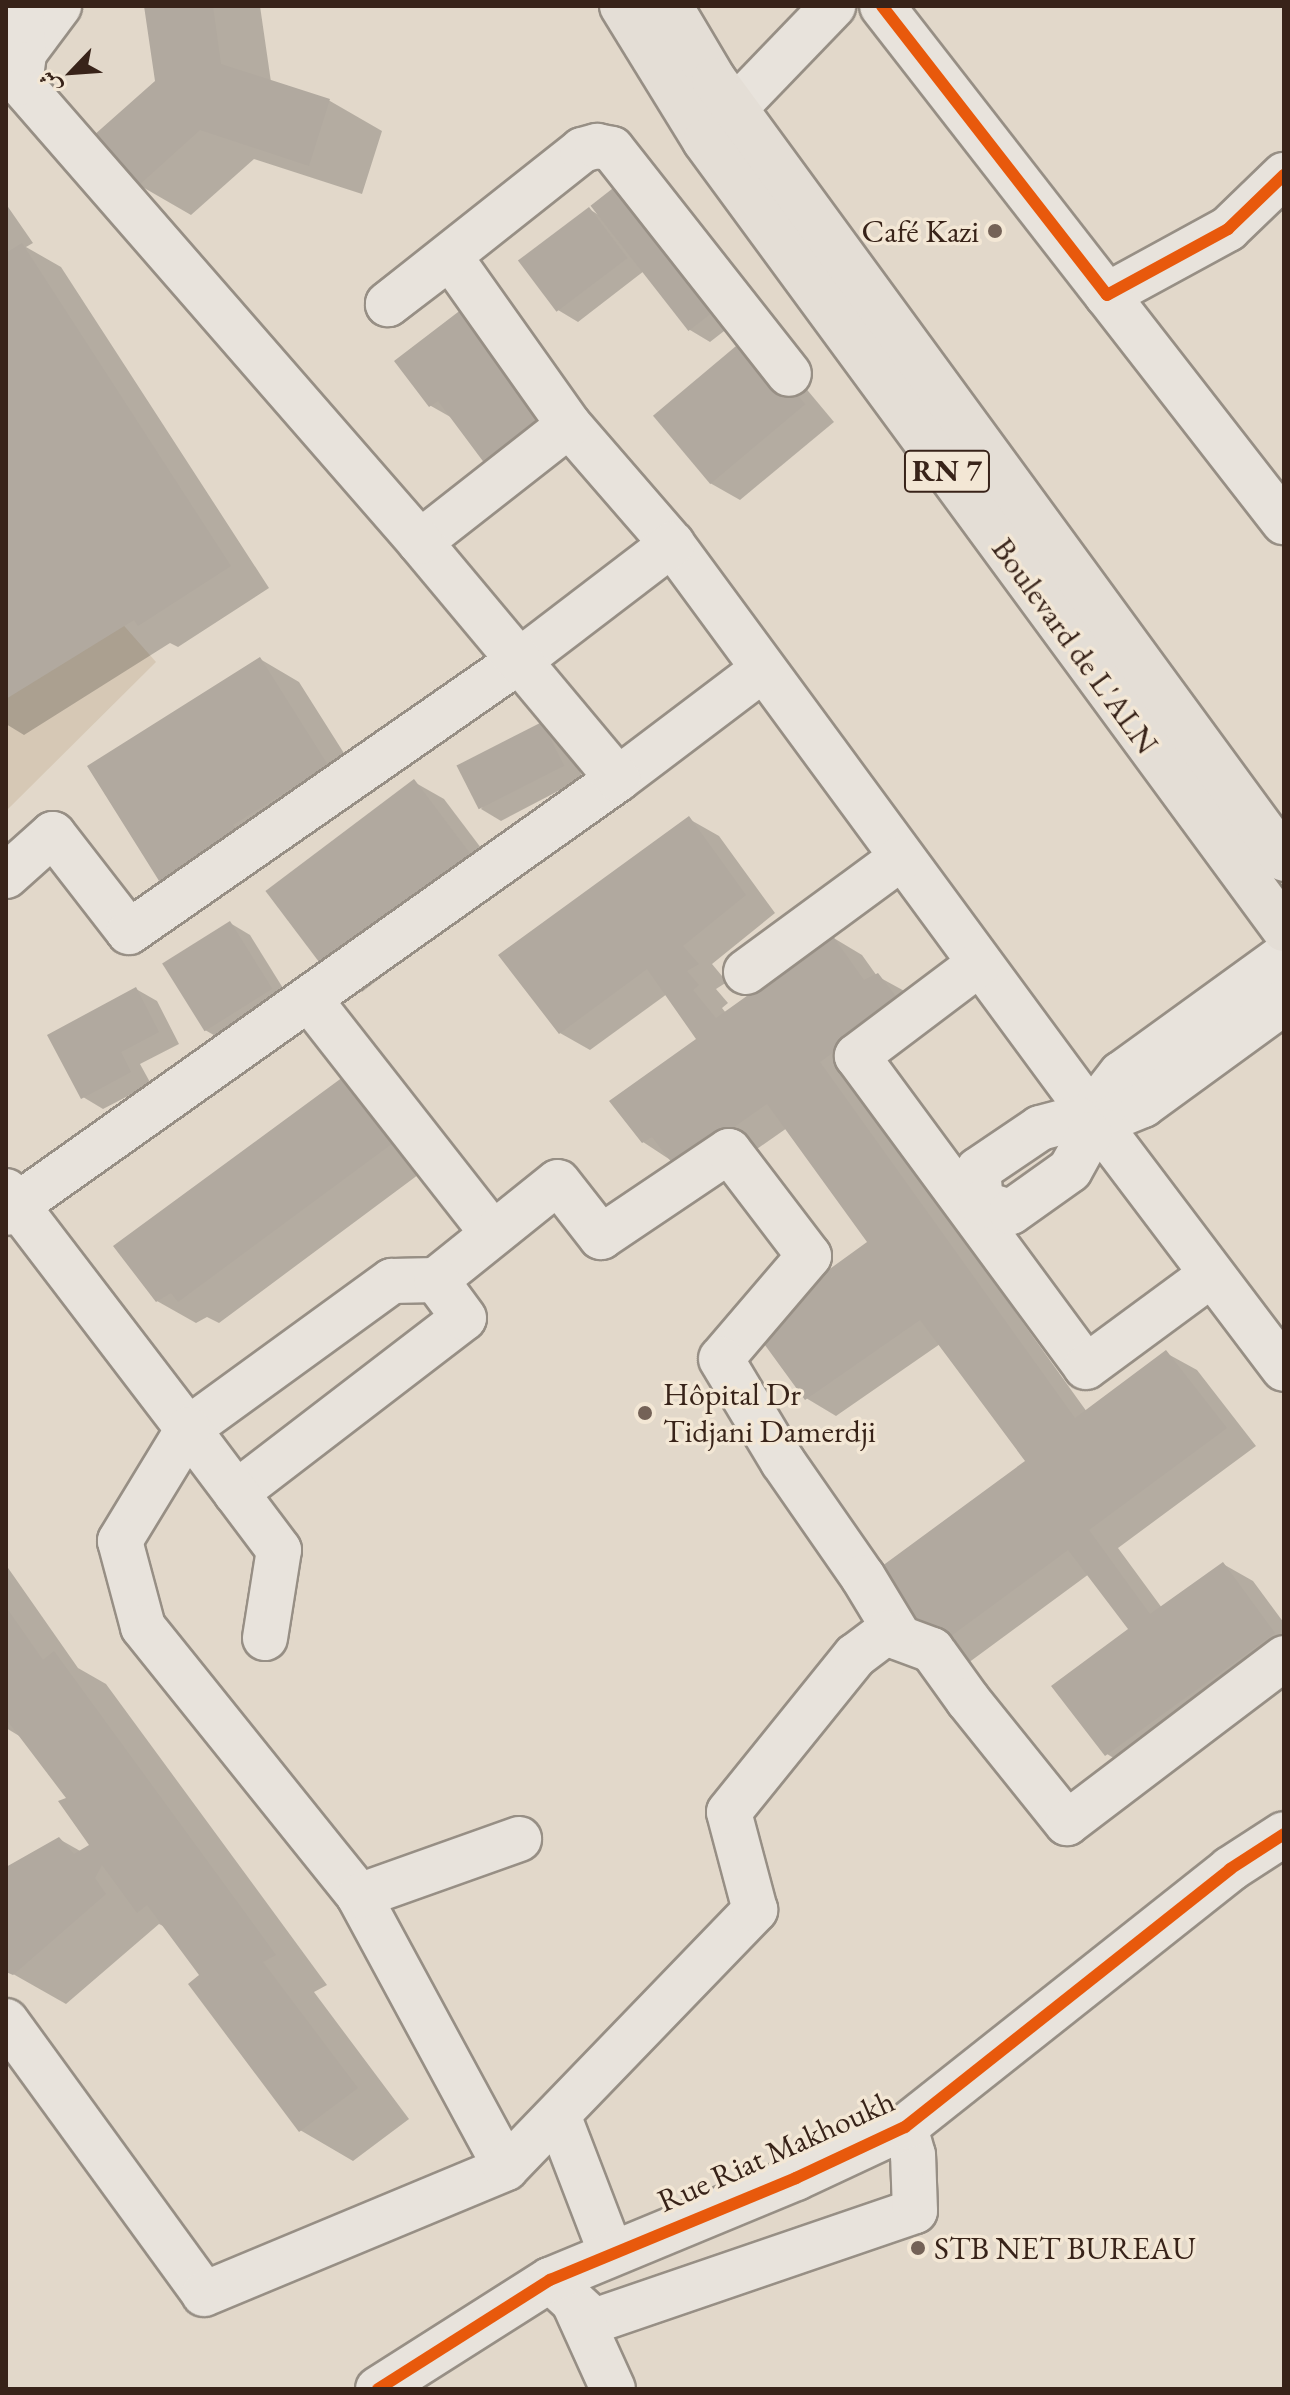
<!DOCTYPE html>
<html>
<head>
<meta charset="utf-8">
<style>
  body { margin:0 }
  #map { position:relative; width:1290px; height:2395px; overflow:hidden; background:#e2d8ca; font-family:"EB Garamond",Amiri,serif }
  div>[style] { position:absolute }
  .green>* { inset:0; background:#d6c8b5 }
  .shadow>* { inset:0; background:#0003 }
  .building>* { inset:0; background:#b1a99f; transform-origin:0 0 }
  .roads { filter:drop-shadow(2px 0 #978f85) drop-shadow(-2px 0 #978f85) drop-shadow(0 2px #978f85) drop-shadow(0 -2px #978f85) }
  .minor>* { height:44px; margin:-22px; padding:0 22px; transform-origin:22px; border-radius:22px; background:#e8e3dc }
  .major>* { height:44px; margin:-22px; padding:0 22px; transform-origin:22px; border-radius:22px; background:#e4ded6 }
  .cycleway>* { height:12px; margin:-6px; padding:0 6px; transform-origin:6px; border-radius:6px; background:#e8590c }
  .dots>* { width:22px; height:22px; translate:-50% -50%; box-sizing:border-box; border:4px solid #f3e7d5; border-radius:50% }
  span { translate:-50% -50%; white-space:nowrap; text-align:center; line-height:1.15; -webkit-text-stroke:7px #f3e7d5; paint-order:stroke }
  .shield-label span { padding:2px 6px; background:#f3e7d5; border:2px solid; border-radius:6px; -webkit-text-stroke-width:0 }
  .shield-label { font-size:30px; color:#382319; font-weight:700 }
  .poi-label { font-size:32px; color:#382319 }
  .right { translate:-100% -50%; text-align:right }
  .left { translate:0 -50%; text-align:left }
  .street-label { font-size:32px; color:#382319 }
  .frame { position:absolute; inset:0; border:8px solid #382319; pointer-events:none }
  .north { position:absolute; left:32px; top:32px; width:80px; height:80px; -webkit-text-stroke:6px #f3e7d5; paint-order:stroke; rotate:245deg; font-size:22px; font-weight:700; line-height:32px; text-align:center; color:#382319 }
  .north::after { content:''; display:block; margin:auto; width:28px; height:36px; background:#382319; clip-path:polygon(50% 0,100% 100%,50% 72%,0 100%) }
</style>
</head>
<body>
<div id="map">
  <div class="green">
    <i style="clip-path:polygon(6px 492px,156px 662px,6px 811px)"></i>
  </div>
  <div class="shadow">
    <i style="clip-path:polygon(146px 6px,260px 6px,271px 82px,330px 101px,382px 131px,362px 194px,254px 159px,191px 215px,139px 185px,157px 82px)"></i>
    <i style="clip-path:polygon(6px 204px,33px 243px,26px 247px,61px 267px,269px 588px,178px 647px,170px 643px,24px 735px,6px 724px)"></i>
    <i style="clip-path:polygon(589px 209px,602px 217px,742px 317px,710px 342px,690px 330px,644px 271px,578px 322px,558px 310px)"></i>
    <i style="clip-path:polygon(778px 355px,834px 422px,740px 500px,710px 483px)"></i>
    <i style="clip-path:polygon(396px 361px,577px 439px,454px 419px,431px 406px)"></i>
    <i style="clip-path:polygon(260px 659px,299px 682px,366px 788px,271px 847px,277px 857px,201px 905px)"></i>
    <i style="clip-path:polygon(542px 724px,562px 736px,583px 778px,501px 821px,481px 809px)"></i>
    <i style="clip-path:polygon(414px 782px,444px 799px,506px 881px,362px 992px,331px 975px)"></i>
    <i style="clip-path:polygon(689px 819px,719px 836px,775px 913px,712px 964px,727px 982px,716px 989px,728px 1003px,722px 1008px,726px 1013px,832px 937px,862px 955px,877px 976px,908px 993px,849px 1080px,1087px 1412px,1166px 1353px,1197px 1370px,1256px 1446px,1118px 1548px,1162px 1608px,1223px 1564px,1253px 1581px,1284px 1623px,1284px 1665px,1137px 1772px,1107px 1754px,1131px 1629px,1089px 1574px,964px 1666px,934px 1648px,1028px 1461px,940px 1344px,836px 1416px,806px 1398px,870px 1243px,787px 1128px,707px 1184px,643px 1142px,699px 1039px,667px 994px,590px 1050px,560px 1033px)"></i>
    <i style="clip-path:polygon(230px 923px,250px 935px,291px 1001px,226px 1042px,205px 1030px)"></i>
    <i style="clip-path:polygon(136px 989px,157px 1001px,179px 1044px,140px 1064px,151px 1084px,103px 1109px,83px 1097px)"></i>
    <i style="clip-path:polygon(382px 1102px,430px 1166px,219px 1323px,207px 1317px,196px 1323px,157px 1301px,116px 1246px)"></i>
    <i style="clip-path:polygon(6px 1565px,78px 1668px,106px 1684px,327px 1985px,314px 1992px,409px 2119px,353px 2161px,300px 2130px,201px 1975px,167px 1928px,159px 1924px,66px 2004px,6px 1970px,6px 1870px,59px 1839px,82px 1852px,92px 1846px,69px 1799px,26px 1740px,6px 1728px)"></i>
  </div>
  <div class="building">
    <i style="clip-path:polygon(144px 6px,213px 6px,221px 64px,330px 99px,309px 166px,200px 130px,138px 186px,93px 136px,155px 81px)"></i>
    <i style="left:626px;top:178px;width:159px;height:45px;rotate:52deg"></i>
    <i style="left:589px;top:207px;width:64px;height:89px;rotate:53deg"></i>
    <i style="clip-path:polygon(22px 243px,231px 566px,138px 626px,134px 620px,6px 699px,6px 253px)"></i>
    <i style="clip-path:polygon(462px 309px,548px 421px,488px 468px,438px 401px,429px 407px,394px 361px)"></i>
    <i style="left:748px;top:336px;width:89px;height:124px;rotate:50deg"></i>
    <i style="clip-path:polygon(260px 657px,328px 765px,233px 825px,239px 835px,161px 884px,87px 766px)"></i>
    <i style="left:542px;top:722px;width:49px;height:96px;rotate:63deg"></i>
    <i style="left:414px;top:779px;width:106px;height:186px;rotate:53deg"></i>
    <i style="clip-path:polygon(689px 816px,746px 895px,683px 946px,699px 964px,687px 971px,699px 985px,693px 990px,716px 1018px,832px 935px,864px 980px,878px 973px,901px 1003px,820px 1062px,1075px 1418px,1166px 1350px,1227px 1428px,1089px 1530px,1150px 1614px,1223px 1562px,1275px 1633px,1105px 1756px,1051px 1686px,1128px 1629px,1068px 1550px,932px 1650px,874px 1572px,1025px 1461px,920px 1320px,805px 1400px,751px 1326px,867px 1242px,767px 1104px,676px 1168px,652px 1137px,642px 1143px,609px 1101px,696px 1039px,647px 969px,559px 1034px,498px 955px)"></i>
    <i style="left:230px;top:921px;width:80px;height:80px;rotate:58deg"></i>
    <i style="clip-path:polygon(136px 987px,159px 1032px,121px 1052px,131px 1072px,81px 1099px,47px 1035px)"></i>
    <i style="clip-path:polygon(343px 1077px,393px 1143px,178px 1302px,171px 1293px,156px 1302px,113px 1246px)"></i>
    <i style="clip-path:polygon(6px 1607px,43px 1660px,54px 1651px,276px 1955px,263px 1962px,358px 2088px,299px 2132px,188px 1984px,199px 1975px,147px 1905px,137px 1913px,102px 1865px,95px 1878px,106px 1894px,13px 1975px,6px 1972px,6px 1867px,59px 1837px,74px 1854px,89px 1845px,58px 1801px,66px 1798px,6px 1719px)"></i>
  </div>
  <div class="roads">
    <div class="minor">
      <i style="left:882px;top:6px;width:366px;rotate:52.1deg"></i>
      <i style="left:1107px;top:295px;width:138px;rotate:-28.6deg"></i>
      <i style="left:1228px;top:229px;width:78px;rotate:-44deg"></i>
      <i style="left:24px;top:53px;width:59px;rotate:-53.3deg"></i>
      <i style="left:710px;top:134px;width:178px;rotate:-46.1deg"></i>
      <i style="left:1107px;top:295px;width:288px;rotate:52.1deg"></i>
      <i style="left:569px;top:425px;width:157px;rotate:49.1deg"></i>
      <i style="left:672px;top:544px;width:695px;rotate:53.66deg"></i>
      <i style="left:420px;top:542px;width:189px;rotate:-38.1deg"></i>
      <i style="left:569px;top:425px;width:206px;rotate:-125.3deg"></i>
      <i style="left:450px;top:257px;width:78px;rotate:142.8deg"></i>
      <i style="left:388px;top:304px;width:248px;rotate:-38.4deg"></i>
      <i style="left:582px;top:150px;width:16px;rotate:-15deg"></i>
      <i style="left:597px;top:146px;width:15px;rotate:11deg"></i>
      <i style="left:612px;top:149px;width:286px;rotate:51.8deg"></i>
      <i style="left:618px;top:779px;width:181px;rotate:-37.1deg"></i>
      <i style="left:6px;top:876px;width:63px;rotate:-41.8deg"></i>
      <i style="left:53px;top:834px;width:124px;rotate:52.2deg"></i>
      <i style="left:129px;top:932px;width:475px;rotate:-34.8deg"></i>
      <i style="left:519px;top:661px;width:193px;rotate:-37.4deg"></i>
      <i style="left:979px;top:964px;width:153px;rotate:143deg"></i>
      <i style="left:857px;top:1056px;width:386px;rotate:53.6deg"></i>
      <i style="left:1086px;top:1367px;width:155px;rotate:-36.4deg"></i>
      <i style="left:746px;top:972px;width:192px;rotate:-36.3deg"></i>
      <i style="left:309px;top:999px;width:298px;rotate:51.9deg"></i>
      <i style="left:1099px;top:1102px;width:36px;rotate:-52deg"></i>
      <i style="left:1121px;top:1074px;width:201px;rotate:-35.9deg"></i>
      <i style="left:1111px;top:1118px;width:35px;rotate:-22deg"></i>
      <i style="left:1143px;top:1105px;width:175px;rotate:-36.1deg"></i>
      <i style="left:1104px;top:1131px;width:298px;rotate:52.9deg"></i>
      <i style="left:6px;top:1191px;width:300px;rotate:52.6deg"></i>
      <i style="left:188px;top:1429px;width:252px;rotate:-36deg"></i>
      <i style="left:392px;top:1281px;width:44px;rotate:-1.3deg"></i>
      <i style="left:436px;top:1280px;width:156px;rotate:-38.8deg"></i>
      <i style="left:558px;top:1182px;width:70px;rotate:52deg"></i>
      <i style="left:601px;top:1237px;width:154px;rotate:-33.9deg"></i>
      <i style="left:729px;top:1151px;width:132px;rotate:52.7deg"></i>
      <i style="left:809px;top:1256px;width:135px;rotate:130.5deg"></i>
      <i style="left:721px;top:1359px;width:120px;rotate:59deg"></i>
      <i style="left:783px;top:1462px;width:140px;rotate:55.2deg"></i>
      <i style="left:863px;top:1577px;width:71px;rotate:58.8deg"></i>
      <i style="left:981px;top:1203px;width:33px;rotate:-95deg"></i>
      <i style="left:978px;top:1170px;width:75px;rotate:-34.1deg"></i>
      <i style="left:1040px;top:1128px;width:38px;rotate:-15deg"></i>
      <i style="left:981px;top:1203px;width:31px;rotate:17deg"></i>
      <i style="left:1011px;top:1212px;width:72px;rotate:-35.4deg"></i>
      <i style="left:1070px;top:1170px;width:41px;rotate:-60.9deg"></i>
      <i style="left:6px;top:1213px;width:750px;rotate:-35.34deg"></i>
      <i style="left:618px;top:779px;width:309px;rotate:-129.9deg"></i>
      <i style="left:420px;top:542px;width:609px;rotate:-131.07deg"></i>
      <i style="left:20px;top:83px;width:30px;rotate:-82deg"></i>
      <i style="left:24px;top:53px;width:32px;rotate:-94deg"></i>
      <i style="left:22px;top:21px;width:21px;rotate:-133deg"></i>
      <i style="left:236px;top:1493px;width:287px;rotate:-37.5deg"></i>
      <i style="left:464px;top:1318px;width:47px;rotate:-126.4deg"></i>
      <i style="left:265px;top:1638px;width:89px;rotate:-81deg"></i>
      <i style="left:279px;top:1550px;width:151px;rotate:-126.9deg"></i>
      <i style="left:188px;top:1429px;width:131px;rotate:121.3deg"></i>
      <i style="left:120px;top:1541px;width:89px;rotate:75deg"></i>
      <i style="left:143px;top:1627px;width:345px;rotate:51.2deg"></i>
      <i style="left:6px;top:2021px;width:337px;rotate:54deg"></i>
      <i style="left:204px;top:2294px;width:327px;rotate:-22.6deg"></i>
      <i style="left:506px;top:2168px;width:309px;rotate:-118.4deg"></i>
      <i style="left:359px;top:1896px;width:170px;rotate:-19.6deg"></i>
      <i style="left:558px;top:2115px;width:148px;rotate:69deg"></i>
      <i style="left:506px;top:2168px;width:359px;rotate:-46deg"></i>
      <i style="left:755px;top:1910px;width:101px;rotate:-104.9deg"></i>
      <i style="left:729px;top:1812px;width:201px;rotate:-51.1deg"></i>
      <i style="left:855px;top:1656px;width:39px;rotate:-37deg"></i>
      <i style="left:886px;top:1633px;width:49px;rotate:20.3deg"></i>
      <i style="left:932px;top:1650px;width:62px;rotate:54.2deg"></i>
      <i style="left:968px;top:1700px;width:158px;rotate:51.2deg"></i>
      <i style="left:1067px;top:1823px;width:273px;rotate:-37.2deg"></i>
      <i style="left:550px;top:2280px;width:60px;rotate:43deg"></i>
      <i style="left:594px;top:2321px;width:339px;rotate:-18.9deg"></i>
      <i style="left:915px;top:2211px;width:56px;rotate:-92deg"></i>
      <i style="left:913px;top:2155px;width:29px;rotate:-106deg"></i>
      <i style="left:574px;top:2303px;width:94px;rotate:65.6deg"></i>
      <i style="left:378px;top:2389px;width:204px;rotate:-32.4deg"></i>
      <i style="left:550px;top:2280px;width:266px;rotate:-22.5deg"></i>
      <i style="left:796px;top:2178px;width:120px;rotate:-25.1deg"></i>
      <i style="left:905px;top:2127px;width:415px;rotate:-38.4deg"></i>
      <i style="left:1230px;top:1869px;width:64px;rotate:-32.9deg"></i>
    </div>
    <div class="major">
      <i style="left:622px;top:6px;width:158px;rotate:58.4deg"></i>
      <i style="left:705px;top:141px;width:978px;rotate:53.69deg"></i>
      <i style="left:670px;top:6px;width:86px;rotate:59.3deg"></i>
      <i style="left:714px;top:80px;width:965px;rotate:53.81deg"></i>
    </div>
  </div>
  <div class="cycleway">
    <i style="left:882px;top:6px;width:366px;rotate:52.1deg"></i>
    <i style="left:1107px;top:295px;width:138px;rotate:-28.6deg"></i>
    <i style="left:1228px;top:229px;width:78px;rotate:-44deg"></i>
    <i style="left:378px;top:2389px;width:204px;rotate:-32.4deg"></i>
    <i style="left:550px;top:2280px;width:266px;rotate:-22.5deg"></i>
    <i style="left:796px;top:2178px;width:120px;rotate:-25.1deg"></i>
    <i style="left:905px;top:2127px;width:415px;rotate:-38.4deg"></i>
    <i style="left:1230px;top:1869px;width:64px;rotate:-32.9deg"></i>
  </div>
  <div class="dots">
    <i style="left:995px;top:231px;background:#746257"></i>
    <i style="left:645px;top:1413px;background:#746257"></i>
    <i style="left:918px;top:2248px;background:#746257"></i>
  </div>
  <div class="shield-label">
    <span style="left:947px;top:471px">RN 7</span>
  </div>
  <div class="poi-label">
    <span class="right" style="left:979px;top:231px">Café Kazi</span>
    <span class="left" style="left:663px;top:1413px">Hôpital Dr<br>Tidjani Damerdji</span>
    <span class="left" style="left:934px;top:2248px">STB NET BUREAU</span>
  </div>
  <div class="street-label">
    <span style="left:1075px;top:646px;rotate:54deg">Boulevard de L'ALN</span>
    <span style="left:776px;top:2151px;rotate:-24deg">Rue Riat Makhoukh</span>
  </div>
  <div class="frame"></div>
  <div class="north">ش</div>
</div>
</body>
</html>
